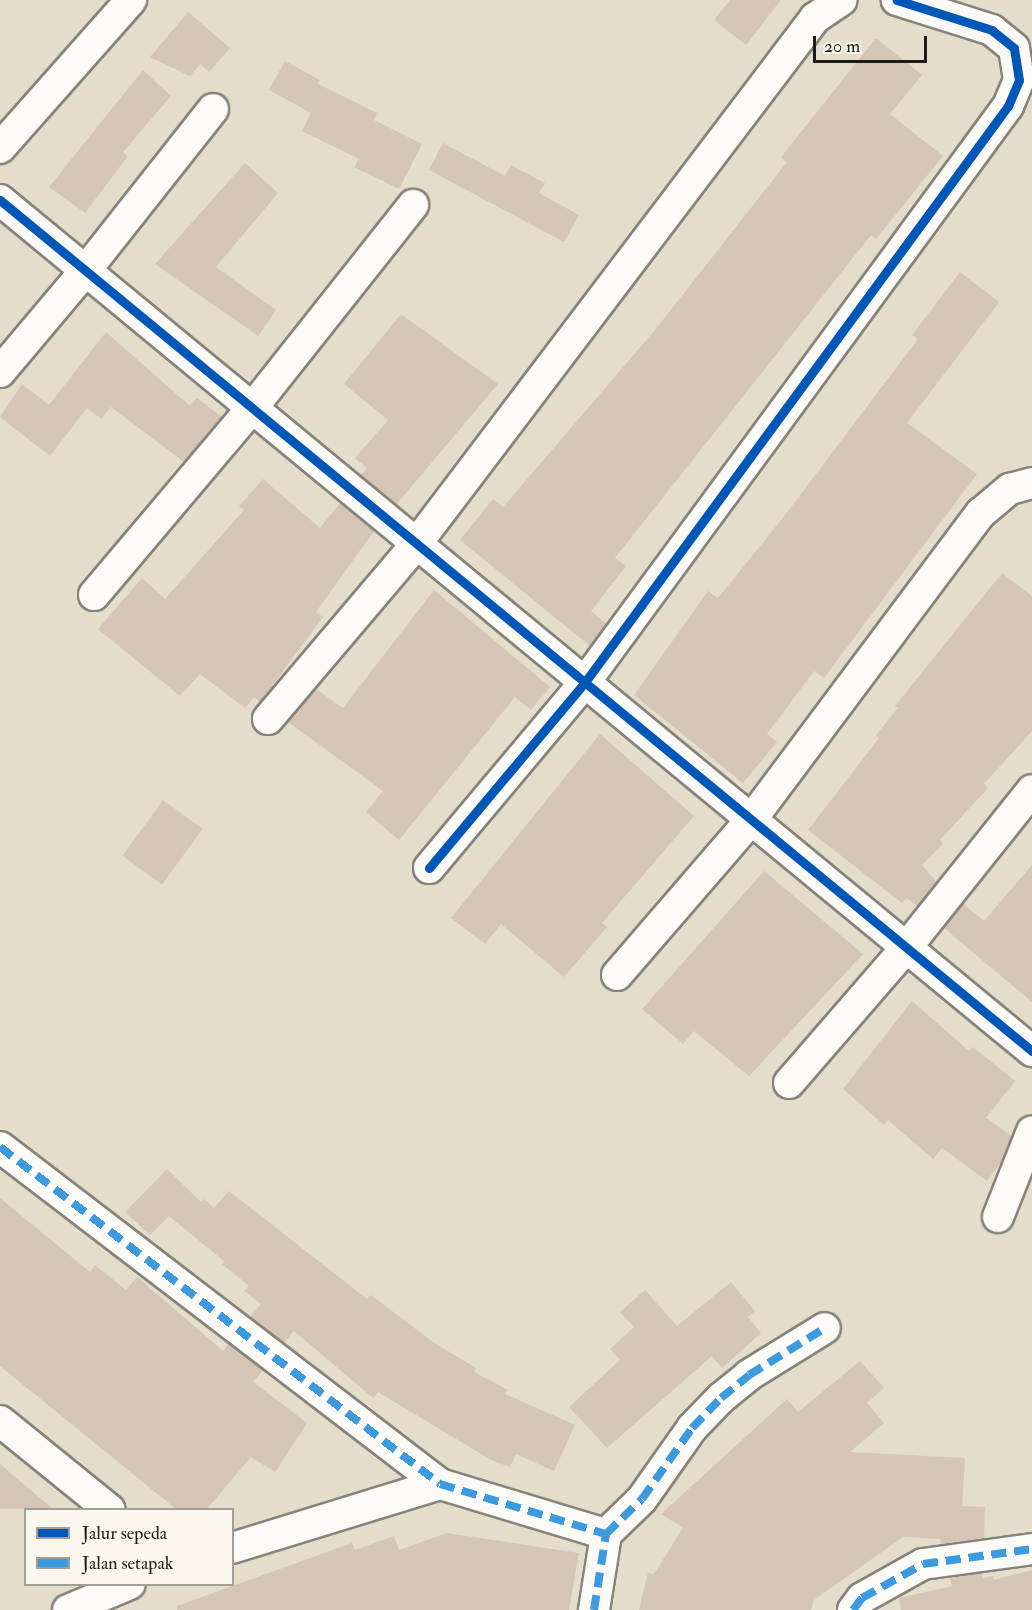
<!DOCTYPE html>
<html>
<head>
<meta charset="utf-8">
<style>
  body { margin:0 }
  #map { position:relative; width:1032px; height:1610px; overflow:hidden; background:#e4ddcc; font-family:"IM FELL Double Pica",serif }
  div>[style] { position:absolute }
  .building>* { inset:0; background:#d4c5b7; transform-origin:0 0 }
  .roads { filter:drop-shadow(2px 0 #86837a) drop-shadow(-2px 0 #86837a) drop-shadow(0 2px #86837a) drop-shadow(0 -2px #86837a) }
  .street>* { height:30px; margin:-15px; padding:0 15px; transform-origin:15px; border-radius:15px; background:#fbfaf7 }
  .quiet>* { height:8px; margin-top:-4px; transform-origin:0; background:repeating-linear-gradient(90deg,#3c9bdf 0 15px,transparent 0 23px) }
  .cycleway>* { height:9px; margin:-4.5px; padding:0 4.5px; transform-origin:4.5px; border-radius:4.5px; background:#0057b8 }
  span { translate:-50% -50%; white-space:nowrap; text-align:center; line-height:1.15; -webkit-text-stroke:4.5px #fbf7ec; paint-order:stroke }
  .legend { position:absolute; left:24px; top:1508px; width:210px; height:78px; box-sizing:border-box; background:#fbf7ec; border:2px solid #a29f99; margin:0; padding:8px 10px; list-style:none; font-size:18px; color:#1c1c1c }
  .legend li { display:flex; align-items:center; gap:12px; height:30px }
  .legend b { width:30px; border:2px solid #a29f99 }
  .scale { position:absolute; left:813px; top:36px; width:114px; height:27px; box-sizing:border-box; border:3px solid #1c1c1c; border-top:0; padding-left:8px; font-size:18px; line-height:21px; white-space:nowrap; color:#1c1c1c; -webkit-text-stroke:4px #fbf7ec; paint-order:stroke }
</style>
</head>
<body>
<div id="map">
  <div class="building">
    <i style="clip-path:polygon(730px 0,781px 0,746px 45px,714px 20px)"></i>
    <i style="clip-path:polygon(188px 12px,230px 48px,209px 72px,200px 64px,190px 76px,150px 57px)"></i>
    <i style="clip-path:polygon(876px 38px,922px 75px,890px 114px,943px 156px,876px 239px,871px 235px,615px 558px,626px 566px,591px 611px,607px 624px,590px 646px,460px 540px,493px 499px,503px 507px,655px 330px,787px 162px,781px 157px)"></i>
    <i style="clip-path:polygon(285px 61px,320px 80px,318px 84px,377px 113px,374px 120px,422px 144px,399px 189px,354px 167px,359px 159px,302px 131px,311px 113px,269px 90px)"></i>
    <i style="clip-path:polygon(143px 70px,171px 96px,123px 152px,128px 156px,85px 213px,49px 187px)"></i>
    <i style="clip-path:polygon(443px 143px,505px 176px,511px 165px,545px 183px,539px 193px,579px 215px,564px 242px,429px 170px)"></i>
    <i style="clip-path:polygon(245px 163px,278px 193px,216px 267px,276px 310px,258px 336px,155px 264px)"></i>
    <i style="clip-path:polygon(960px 272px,999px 302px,907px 423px,977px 474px,824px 678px,814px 671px,767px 734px,777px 742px,743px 783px,634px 695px,708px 591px,718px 598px,782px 519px,918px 339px,912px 335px)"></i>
    <i style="clip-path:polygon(401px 314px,498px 384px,396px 505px,361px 475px,367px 468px,355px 458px,388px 420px,344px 384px)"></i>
    <i style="clip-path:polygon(106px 332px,190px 406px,197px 398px,222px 417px,184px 462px,111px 407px,101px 419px,87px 408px,50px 456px,0 417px,22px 384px,49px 405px)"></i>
    <i style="clip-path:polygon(263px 479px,320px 528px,340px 503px,374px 531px,316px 612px,323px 617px,260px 702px,254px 697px,245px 708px,200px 674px,180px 696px,98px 629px,142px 578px,165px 599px,244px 510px,239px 506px)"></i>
    <i style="clip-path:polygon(1002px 573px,1032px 596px,1032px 731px,984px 784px,988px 788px,940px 840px,943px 844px,922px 865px,937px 882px,917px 906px,907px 898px,902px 903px,808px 830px,879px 738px,876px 735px,898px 708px,895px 706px)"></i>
    <i style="clip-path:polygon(434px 590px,550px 687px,531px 710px,515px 697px,399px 840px,366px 812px,383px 791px,288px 722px,316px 689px,343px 708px)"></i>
    <i style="clip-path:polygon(600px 734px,694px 816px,602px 923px,607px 927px,564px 977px,501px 924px,485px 944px,451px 918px)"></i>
    <i style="left:163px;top:800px;width:49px;height:69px;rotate:36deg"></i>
    <i style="clip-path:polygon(1032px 865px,1032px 1002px,944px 928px,963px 904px,984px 921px)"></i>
    <i style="clip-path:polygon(764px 871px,863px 954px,749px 1076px,694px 1031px,683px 1044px,642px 1009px)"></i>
    <i style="clip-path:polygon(912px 1001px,969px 1051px,973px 1047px,1015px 1081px,986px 1118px,1012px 1136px,1002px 1161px,987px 1181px,942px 1148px,933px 1159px,888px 1120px,884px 1125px,843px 1089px)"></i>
    <i style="clip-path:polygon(167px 1169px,201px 1202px,204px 1199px,214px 1208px,229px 1191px,367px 1299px,371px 1295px,433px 1342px,476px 1368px,474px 1372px,508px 1390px,505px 1394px,575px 1425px,554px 1471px,516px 1454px,510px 1467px,493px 1461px,378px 1392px,373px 1398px,294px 1331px,284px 1343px,250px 1317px,261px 1304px,244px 1291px,249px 1286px,222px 1264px,225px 1262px,169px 1216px,150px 1235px,125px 1212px)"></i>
    <i style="clip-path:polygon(0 1198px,90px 1272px,95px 1265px,126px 1290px,137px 1277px,223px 1351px,229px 1344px,263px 1370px,253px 1382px,307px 1423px,275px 1472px,251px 1457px,207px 1509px,176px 1509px,0 1366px)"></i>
    <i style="clip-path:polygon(731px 1282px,755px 1311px,748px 1317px,761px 1333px,722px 1368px,712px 1356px,607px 1448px,569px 1407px,620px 1360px,610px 1349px,634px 1327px,620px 1312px,645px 1290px,677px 1326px)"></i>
    <i style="clip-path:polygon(860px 1361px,884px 1388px,867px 1403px,884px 1423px,850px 1452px,965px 1458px,962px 1506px,985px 1507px,984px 1538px,941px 1544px,940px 1539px,903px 1537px,814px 1600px,811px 1610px,639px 1610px,648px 1573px,654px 1574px,683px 1528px,661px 1514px,787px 1399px,798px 1412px)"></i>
    <i style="clip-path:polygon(0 1464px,53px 1509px,0 1509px)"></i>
    <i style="clip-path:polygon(447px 1533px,579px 1553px,569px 1610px,177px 1610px,177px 1606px,352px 1543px,355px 1550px,394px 1536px,399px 1550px)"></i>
    <i style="clip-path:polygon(1032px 1570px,1032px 1610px,901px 1610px,899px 1598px,952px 1586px,950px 1578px,982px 1573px,982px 1579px,993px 1576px,994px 1580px)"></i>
  </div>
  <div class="roads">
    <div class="street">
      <i style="left:0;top:148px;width:198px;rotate:-48.5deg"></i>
      <i style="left:0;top:200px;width:1338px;rotate:39.51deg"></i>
      <i style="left:0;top:372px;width:133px;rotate:-49.9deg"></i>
      <i style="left:86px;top:270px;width:205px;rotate:-51.7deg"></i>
      <i style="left:94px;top:595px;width:246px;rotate:-49.8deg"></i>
      <i style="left:253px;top:407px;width:258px;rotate:-51.6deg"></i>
      <i style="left:268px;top:719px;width:231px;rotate:-49.7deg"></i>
      <i style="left:417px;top:543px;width:659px;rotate:-52.83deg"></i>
      <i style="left:815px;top:18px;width:32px;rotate:-34deg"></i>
      <i style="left:429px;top:868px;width:243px;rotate:-50deg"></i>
      <i style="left:585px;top:682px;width:715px;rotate:-53.71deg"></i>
      <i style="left:1008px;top:106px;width:28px;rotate:-67deg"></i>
      <i style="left:1019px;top:80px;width:32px;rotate:-99deg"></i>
      <i style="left:1014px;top:48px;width:28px;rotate:-141deg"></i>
      <i style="left:992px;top:30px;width:100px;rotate:-162.5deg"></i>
      <i style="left:617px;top:975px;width:205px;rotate:-49.2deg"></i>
      <i style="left:751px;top:820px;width:384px;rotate:-53.2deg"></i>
      <i style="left:981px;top:513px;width:38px;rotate:-40deg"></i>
      <i style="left:1010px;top:489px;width:23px;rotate:-15deg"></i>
      <i style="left:789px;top:1083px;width:179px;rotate:-49.1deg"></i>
      <i style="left:906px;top:948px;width:202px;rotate:-51.4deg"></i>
      <i style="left:0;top:1147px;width:554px;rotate:37.45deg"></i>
      <i style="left:440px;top:1484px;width:173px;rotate:16.8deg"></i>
      <i style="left:606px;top:1534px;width:50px;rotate:-44.2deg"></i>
      <i style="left:642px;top:1499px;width:87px;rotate:-54.8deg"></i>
      <i style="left:692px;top:1428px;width:42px;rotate:-46deg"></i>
      <i style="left:721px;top:1398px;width:36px;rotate:-39deg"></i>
      <i style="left:749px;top:1375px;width:89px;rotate:-31.7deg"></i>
      <i style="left:998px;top:1217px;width:92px;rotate:-68.4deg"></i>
      <i style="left:0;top:1421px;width:141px;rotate:39deg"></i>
      <i style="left:232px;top:1548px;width:218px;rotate:-17.1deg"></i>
      <i style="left:68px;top:1610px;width:67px;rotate:-22.8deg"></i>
      <i style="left:594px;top:1610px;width:77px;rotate:-81deg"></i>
      <i style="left:853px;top:1610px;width:15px;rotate:-53deg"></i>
      <i style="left:862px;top:1598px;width:70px;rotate:-29.1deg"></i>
      <i style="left:923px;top:1564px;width:110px;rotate:-7.8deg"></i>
    </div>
  </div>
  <div class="quiet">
    <i style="left:0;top:1147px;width:554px;rotate:37.45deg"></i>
    <i style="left:440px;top:1484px;width:173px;rotate:16.8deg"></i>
    <i style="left:606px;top:1534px;width:50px;rotate:-44.2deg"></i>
    <i style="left:642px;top:1499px;width:87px;rotate:-54.8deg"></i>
    <i style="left:692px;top:1428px;width:42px;rotate:-46deg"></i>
    <i style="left:721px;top:1398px;width:36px;rotate:-39deg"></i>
    <i style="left:749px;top:1375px;width:89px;rotate:-31.7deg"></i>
    <i style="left:594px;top:1610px;width:77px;rotate:-81deg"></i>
    <i style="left:853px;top:1610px;width:15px;rotate:-53deg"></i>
    <i style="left:862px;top:1598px;width:70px;rotate:-29.1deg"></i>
    <i style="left:923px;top:1564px;width:110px;rotate:-7.8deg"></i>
  </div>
  <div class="cycleway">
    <i style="left:0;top:200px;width:1338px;rotate:39.51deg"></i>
    <i style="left:429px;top:868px;width:243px;rotate:-50deg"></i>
    <i style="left:585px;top:682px;width:715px;rotate:-53.71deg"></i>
    <i style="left:1008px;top:106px;width:28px;rotate:-67deg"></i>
    <i style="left:1019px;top:80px;width:32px;rotate:-99deg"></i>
    <i style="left:1014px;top:48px;width:28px;rotate:-141deg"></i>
    <i style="left:992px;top:30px;width:100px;rotate:-162.5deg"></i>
  </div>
  <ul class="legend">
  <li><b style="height:8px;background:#0057b8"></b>Jalur sepeda</li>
  <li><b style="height:8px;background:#3c9bdf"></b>Jalan setapak</li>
  </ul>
  <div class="scale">20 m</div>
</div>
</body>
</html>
